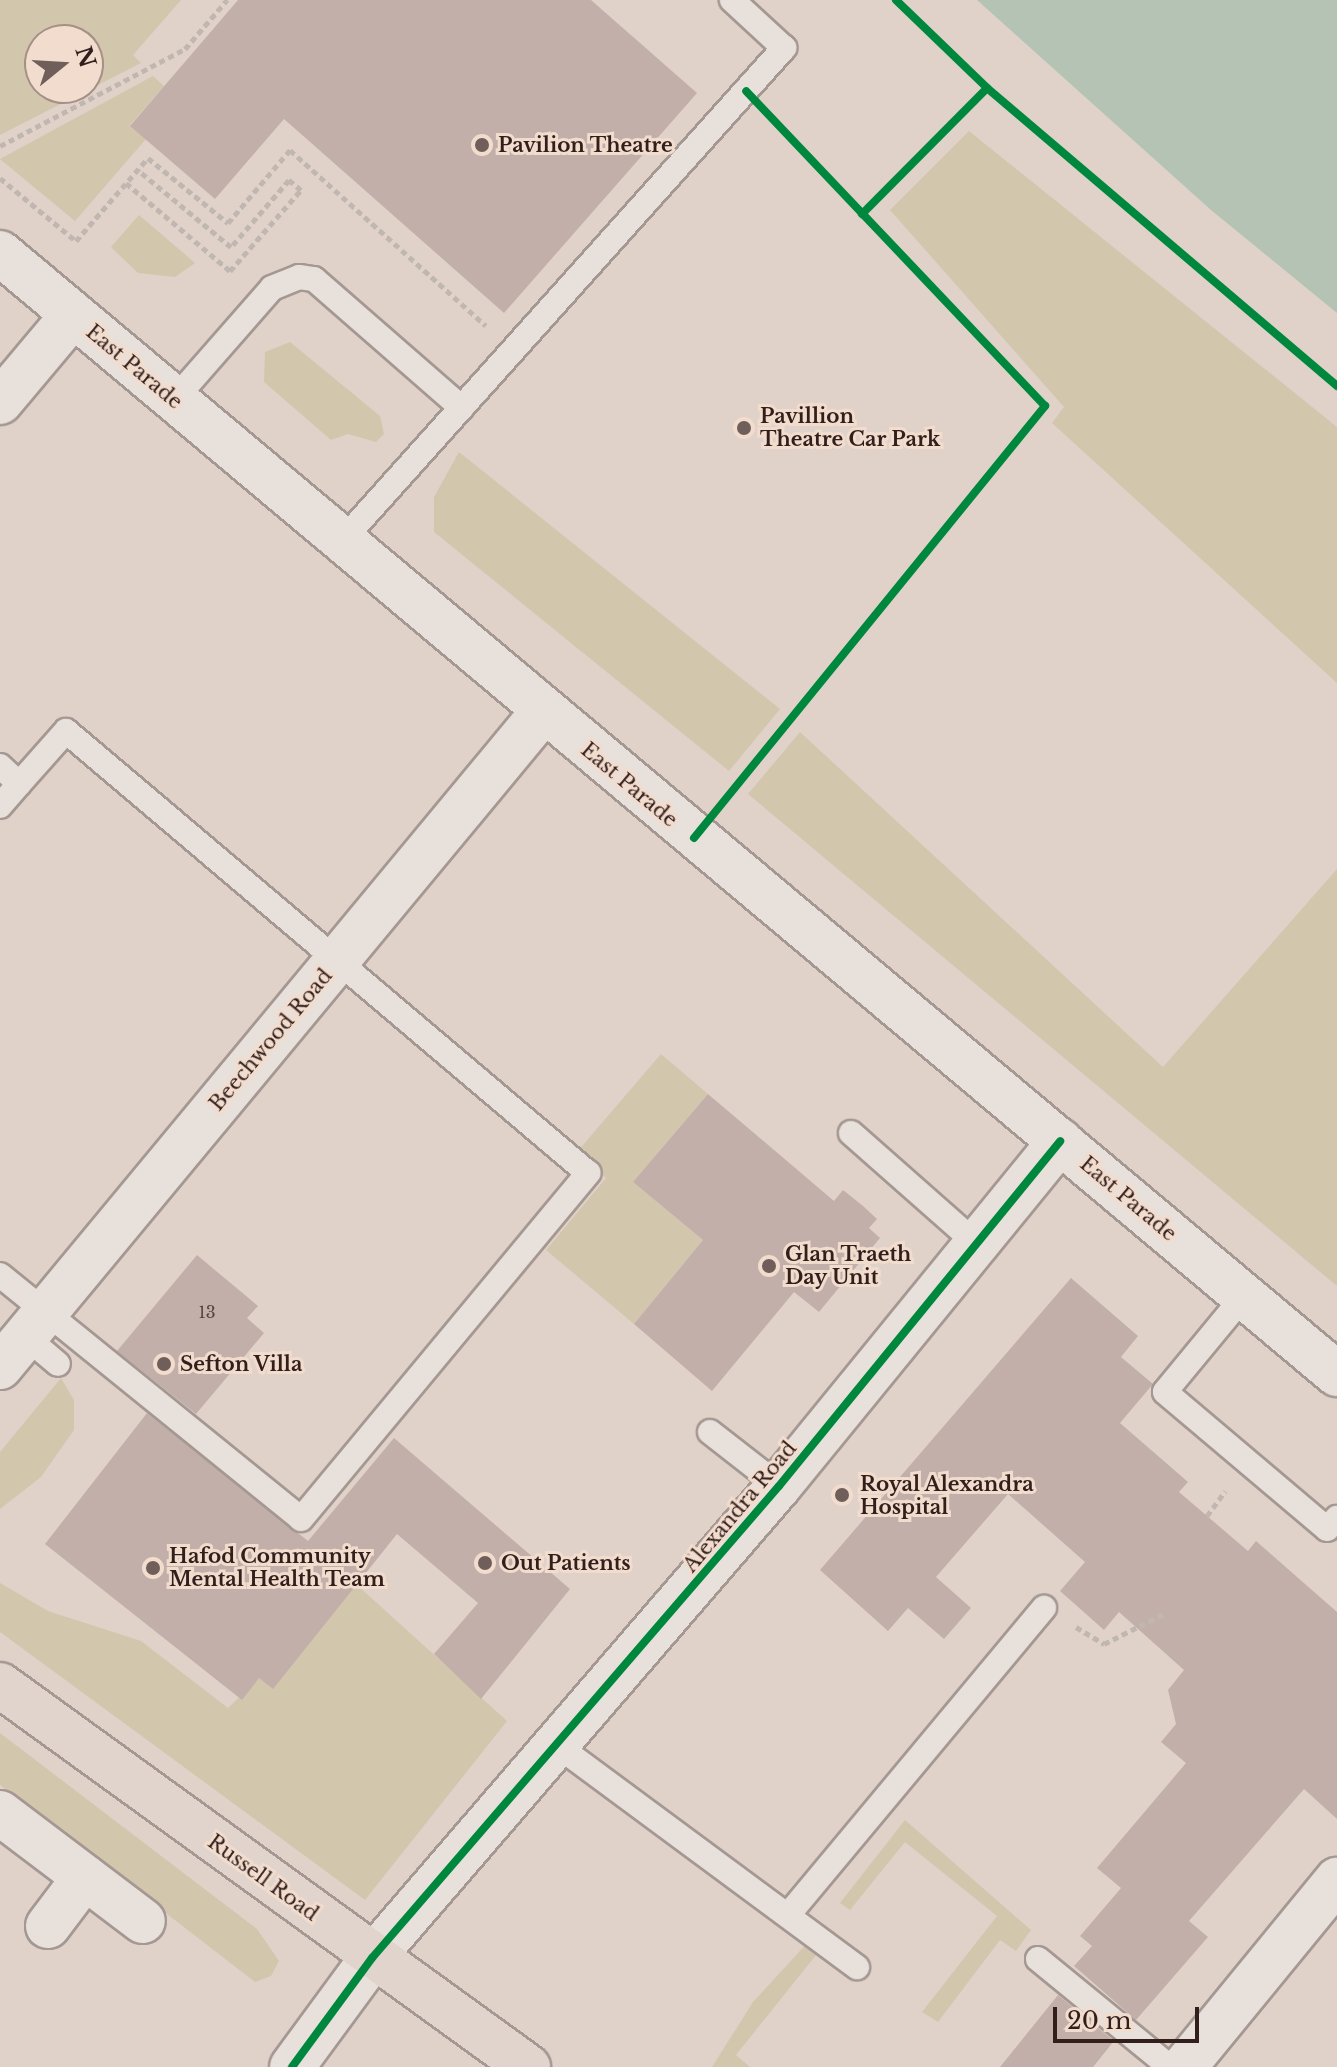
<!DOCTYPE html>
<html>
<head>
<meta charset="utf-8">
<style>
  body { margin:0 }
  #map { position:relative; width:1337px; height:2067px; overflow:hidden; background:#e0d2c9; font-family:"Libre Baskerville",serif }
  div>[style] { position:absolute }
  .green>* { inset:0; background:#d2c6ac }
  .water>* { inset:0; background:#b5c3b5 }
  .building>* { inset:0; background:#c3afaa }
  .path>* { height:5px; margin-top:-2.5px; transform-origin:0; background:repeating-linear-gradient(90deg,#c1b7b1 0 6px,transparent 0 10px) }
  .roads { filter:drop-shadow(2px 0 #a59893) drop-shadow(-2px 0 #a59893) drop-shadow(0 2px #a59893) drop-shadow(0 -2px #a59893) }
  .service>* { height:24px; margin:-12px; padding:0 12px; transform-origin:12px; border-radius:12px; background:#e8e0da }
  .minor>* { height:44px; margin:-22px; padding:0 22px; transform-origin:22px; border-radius:22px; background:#e8e0da }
  .secondary>* { height:44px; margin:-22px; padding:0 22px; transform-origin:22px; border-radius:22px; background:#e8e0da }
  .primary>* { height:44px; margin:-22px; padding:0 22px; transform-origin:22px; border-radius:22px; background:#e0d4cc }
  .cycleway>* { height:8px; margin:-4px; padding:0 4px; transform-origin:4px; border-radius:4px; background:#00873e }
  .dots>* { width:22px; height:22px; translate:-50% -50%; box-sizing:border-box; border:4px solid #f2dcce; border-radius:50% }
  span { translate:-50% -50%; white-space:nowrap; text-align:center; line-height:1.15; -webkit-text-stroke:6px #f2dcce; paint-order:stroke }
  .number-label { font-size:16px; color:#564340 }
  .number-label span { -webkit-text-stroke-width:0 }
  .poi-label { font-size:20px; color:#321f1c; font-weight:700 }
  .left { translate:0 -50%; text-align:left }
  .street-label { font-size:20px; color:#321f1c }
  .north { position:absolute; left:24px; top:24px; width:80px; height:80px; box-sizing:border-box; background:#f2dcce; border:2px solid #a59087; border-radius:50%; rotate:72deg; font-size:22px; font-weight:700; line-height:32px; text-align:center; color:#321f1c }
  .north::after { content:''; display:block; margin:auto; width:28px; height:36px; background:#6f5e59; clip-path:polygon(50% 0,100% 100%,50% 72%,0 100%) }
  .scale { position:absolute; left:1053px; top:2007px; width:146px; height:36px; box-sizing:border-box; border:4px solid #321f1c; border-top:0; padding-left:10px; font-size:24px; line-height:28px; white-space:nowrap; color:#321f1c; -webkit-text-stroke:6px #f2dcce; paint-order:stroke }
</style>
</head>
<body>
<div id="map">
  <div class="green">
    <i style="clip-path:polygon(evenodd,0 0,181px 0,133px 55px,141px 63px,0 135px,0 0,40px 40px,88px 40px,88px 88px,40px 88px,40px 40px)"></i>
    <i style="clip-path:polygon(153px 76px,164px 86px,130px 125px,146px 139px,75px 221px,0 159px)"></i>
    <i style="clip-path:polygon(969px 131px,1337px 427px,1337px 683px,1052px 423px,1064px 407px,890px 210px)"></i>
    <i style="clip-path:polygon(139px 215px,195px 263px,175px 277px,138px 273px,111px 247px)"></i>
    <i style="clip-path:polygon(290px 342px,380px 416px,384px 434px,376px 442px,348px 434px,331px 440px,264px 382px,265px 352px)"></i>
    <i style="clip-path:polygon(459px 452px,780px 709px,729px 771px,434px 532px,434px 497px)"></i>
    <i style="clip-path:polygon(800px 732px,1163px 1067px,1337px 869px,1337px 1286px,748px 794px)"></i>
    <i style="clip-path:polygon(661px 1054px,708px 1094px,633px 1182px,703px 1240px,634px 1324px,546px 1250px,606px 1178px,577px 1152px)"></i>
    <i style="clip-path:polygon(61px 1378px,74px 1400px,74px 1430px,41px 1477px,0 1509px,0 1452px)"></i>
    <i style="clip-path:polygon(0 1583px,48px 1611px,141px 1641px,228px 1708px,259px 1678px,273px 1688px,356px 1584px,507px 1721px,365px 1900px,0 1632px)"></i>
    <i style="clip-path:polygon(0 1733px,257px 1929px,279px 1961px,271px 1976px,255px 1982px,0 1785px)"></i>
    <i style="clip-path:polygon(905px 1820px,1031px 1930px,1016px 1951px,1000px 1940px,938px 2022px,922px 2012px,997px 1916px,905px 1842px,850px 1910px,840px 1903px)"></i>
    <i style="clip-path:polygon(810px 1940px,820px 1950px,736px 2055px,750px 2067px,712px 2067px,753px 2002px)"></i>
  </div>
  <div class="water">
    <i style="clip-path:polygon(977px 0,1337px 0,1337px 313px,1211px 210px)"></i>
  </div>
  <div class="building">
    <i style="clip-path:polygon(238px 0,591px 0,697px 93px,504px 313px,284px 119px,215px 199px,130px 126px)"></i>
    <i style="clip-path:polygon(708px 1094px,834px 1201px,843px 1190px,863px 1206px,877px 1219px,869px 1228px,880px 1238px,819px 1312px,794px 1292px,712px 1391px,634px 1324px,703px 1240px,633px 1182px)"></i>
    <i style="clip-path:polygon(197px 1255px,258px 1306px,247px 1318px,264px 1333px,196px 1414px,117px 1351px)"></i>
    <i style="clip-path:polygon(1071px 1278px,1138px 1336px,1121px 1357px,1153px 1384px,1120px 1423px,1188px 1482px,1179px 1492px,1248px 1551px,1256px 1541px,1337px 1612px,1337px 1819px,1304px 1789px,1189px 1921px,1208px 1937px,1136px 2020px,1074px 1966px,1092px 1946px,1080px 1936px,1121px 1888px,1097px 1868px,1186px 1763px,1161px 1742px,1176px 1724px,1168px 1690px,1184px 1670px,1119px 1612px,1104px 1630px,1060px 1591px,1085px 1562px,1008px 1494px,936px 1577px,971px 1608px,944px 1639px,908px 1608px,888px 1631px,820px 1570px)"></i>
    <i style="clip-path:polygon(147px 1413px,308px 1541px,394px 1438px,570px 1589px,481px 1699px,434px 1654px,478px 1603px,397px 1534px,273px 1689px,259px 1678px,242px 1700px,45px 1544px)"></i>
    <i style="clip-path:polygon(1058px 1995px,1114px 2041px,1093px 2067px,1000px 2067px)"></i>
  </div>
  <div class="path">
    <i style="left:0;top:146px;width:209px;rotate:-27.7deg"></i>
    <i style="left:185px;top:49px;width:65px;rotate:-49.4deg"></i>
    <i style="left:0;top:178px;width:99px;rotate:39.7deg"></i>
    <i style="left:76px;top:241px;width:110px;rotate:-49.1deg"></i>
    <i style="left:148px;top:158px;width:103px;rotate:39.1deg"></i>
    <i style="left:228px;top:223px;width:96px;rotate:-49.7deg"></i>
    <i style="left:290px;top:150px;width:263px;rotate:41.9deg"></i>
    <i style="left:126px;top:183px;width:136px;rotate:40.2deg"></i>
    <i style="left:230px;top:271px;width:108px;rotate:-48.8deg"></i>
    <i style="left:301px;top:190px;width:16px;rotate:-140deg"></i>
    <i style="left:289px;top:180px;width:89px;rotate:130.9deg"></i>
    <i style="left:231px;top:247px;width:121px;rotate:-140.4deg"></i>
    <i style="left:1207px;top:1516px;width:31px;rotate:-54deg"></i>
    <i style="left:1076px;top:1627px;width:33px;rotate:31deg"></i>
    <i style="left:1104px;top:1644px;width:68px;rotate:-26.9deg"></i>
  </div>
  <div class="roads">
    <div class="service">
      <i style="left:174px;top:400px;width:149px;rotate:-48.8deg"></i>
      <i style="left:272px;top:288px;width:29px;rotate:-22deg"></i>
      <i style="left:299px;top:277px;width:15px;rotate:8deg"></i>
      <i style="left:314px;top:279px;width:196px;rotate:41.1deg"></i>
      <i style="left:341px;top:542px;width:664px;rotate:-48.12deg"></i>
      <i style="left:784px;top:48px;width:71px;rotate:-137.3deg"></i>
      <i style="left:0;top:766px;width:26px;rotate:43deg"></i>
      <i style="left:19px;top:784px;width:29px;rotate:131deg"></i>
      <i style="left:851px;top:1133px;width:169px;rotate:41.4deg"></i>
      <i style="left:0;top:1275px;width:387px;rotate:39deg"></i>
      <i style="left:301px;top:1519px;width:450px;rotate:-50.3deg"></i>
      <i style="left:588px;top:1173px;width:684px;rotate:-139.74deg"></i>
      <i style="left:66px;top:731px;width:71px;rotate:131.6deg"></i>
      <i style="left:1244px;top:1296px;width:124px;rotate:129.5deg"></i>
      <i style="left:1165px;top:1392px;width:212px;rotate:40.2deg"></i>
      <i style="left:1327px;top:1529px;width:15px;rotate:-48deg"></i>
      <i style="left:25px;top:1336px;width:43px;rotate:40.3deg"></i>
      <i style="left:710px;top:1432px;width:88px;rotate:38deg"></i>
      <i style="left:558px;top:1746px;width:372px;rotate:36.5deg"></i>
      <i style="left:788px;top:1915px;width:400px;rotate:-50.2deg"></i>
      <i style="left:1038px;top:1959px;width:171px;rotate:39.3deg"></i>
    </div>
    <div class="minor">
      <i style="left:0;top:402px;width:114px;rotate:-50deg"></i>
      <i style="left:0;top:1367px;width:849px;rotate:-50.35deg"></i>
      <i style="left:0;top:1813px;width:179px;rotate:37.1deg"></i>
      <i style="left:48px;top:1926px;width:61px;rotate:-52.9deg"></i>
      <i style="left:292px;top:2067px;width:135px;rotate:-53.7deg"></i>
      <i style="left:372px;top:1958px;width:623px;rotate:-49.23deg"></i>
      <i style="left:779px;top:1486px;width:445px;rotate:-50.8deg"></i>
      <i style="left:1184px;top:2067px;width:242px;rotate:-50.7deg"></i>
    </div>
    <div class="secondary">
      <i style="left:0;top:253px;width:1745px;rotate:39.98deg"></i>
    </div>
    <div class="primary">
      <i style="left:0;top:1685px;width:652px;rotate:35.89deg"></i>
    </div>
  </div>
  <div class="cycleway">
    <i style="left:896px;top:0;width:127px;rotate:44deg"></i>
    <i style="left:987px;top:88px;width:460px;rotate:40.4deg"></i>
    <i style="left:862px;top:214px;width:177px;rotate:-45.2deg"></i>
    <i style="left:694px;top:838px;width:557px;rotate:-50.91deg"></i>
    <i style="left:1045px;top:406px;width:434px;rotate:-133.5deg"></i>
    <i style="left:292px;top:2067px;width:135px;rotate:-53.7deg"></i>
    <i style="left:372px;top:1958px;width:623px;rotate:-49.23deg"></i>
    <i style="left:779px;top:1486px;width:445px;rotate:-50.8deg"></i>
  </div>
  <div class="dots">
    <i style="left:482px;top:145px;background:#6f5e59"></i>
    <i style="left:744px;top:428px;background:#6f5e59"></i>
    <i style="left:769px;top:1266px;background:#6f5e59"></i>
    <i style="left:164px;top:1364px;background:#6f5e59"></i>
    <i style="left:842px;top:1495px;background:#6f5e59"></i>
    <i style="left:485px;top:1563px;background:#6f5e59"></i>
    <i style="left:153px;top:1568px;background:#6f5e59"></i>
  </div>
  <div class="number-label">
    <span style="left:207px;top:1312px">13</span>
  </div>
  <div class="poi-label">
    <span class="left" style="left:498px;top:145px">Pavilion Theatre</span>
    <span class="left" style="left:760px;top:428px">Pavillion<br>Theatre Car Park</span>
    <span class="left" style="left:785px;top:1266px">Glan Traeth<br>Day Unit</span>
    <span class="left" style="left:180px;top:1364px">Sefton Villa</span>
    <span class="left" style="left:860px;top:1496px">Royal Alexandra<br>Hospital</span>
    <span class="left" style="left:169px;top:1568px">Hafod Community<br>Mental Health Team</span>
    <span class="left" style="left:501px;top:1563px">Out Patients</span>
  </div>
  <div class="street-label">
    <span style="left:134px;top:367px;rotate:40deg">East Parade</span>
    <span style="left:629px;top:785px;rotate:40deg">East Parade</span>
    <span style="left:271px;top:1040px;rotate:-50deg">Beechwood Road</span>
    <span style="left:1128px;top:1199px;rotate:40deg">East Parade</span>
    <span style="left:740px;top:1507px;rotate:-50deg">Alexandra Road</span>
    <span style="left:263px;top:1878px;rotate:36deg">Russell Road</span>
  </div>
  <div class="north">N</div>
  <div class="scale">20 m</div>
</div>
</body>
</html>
